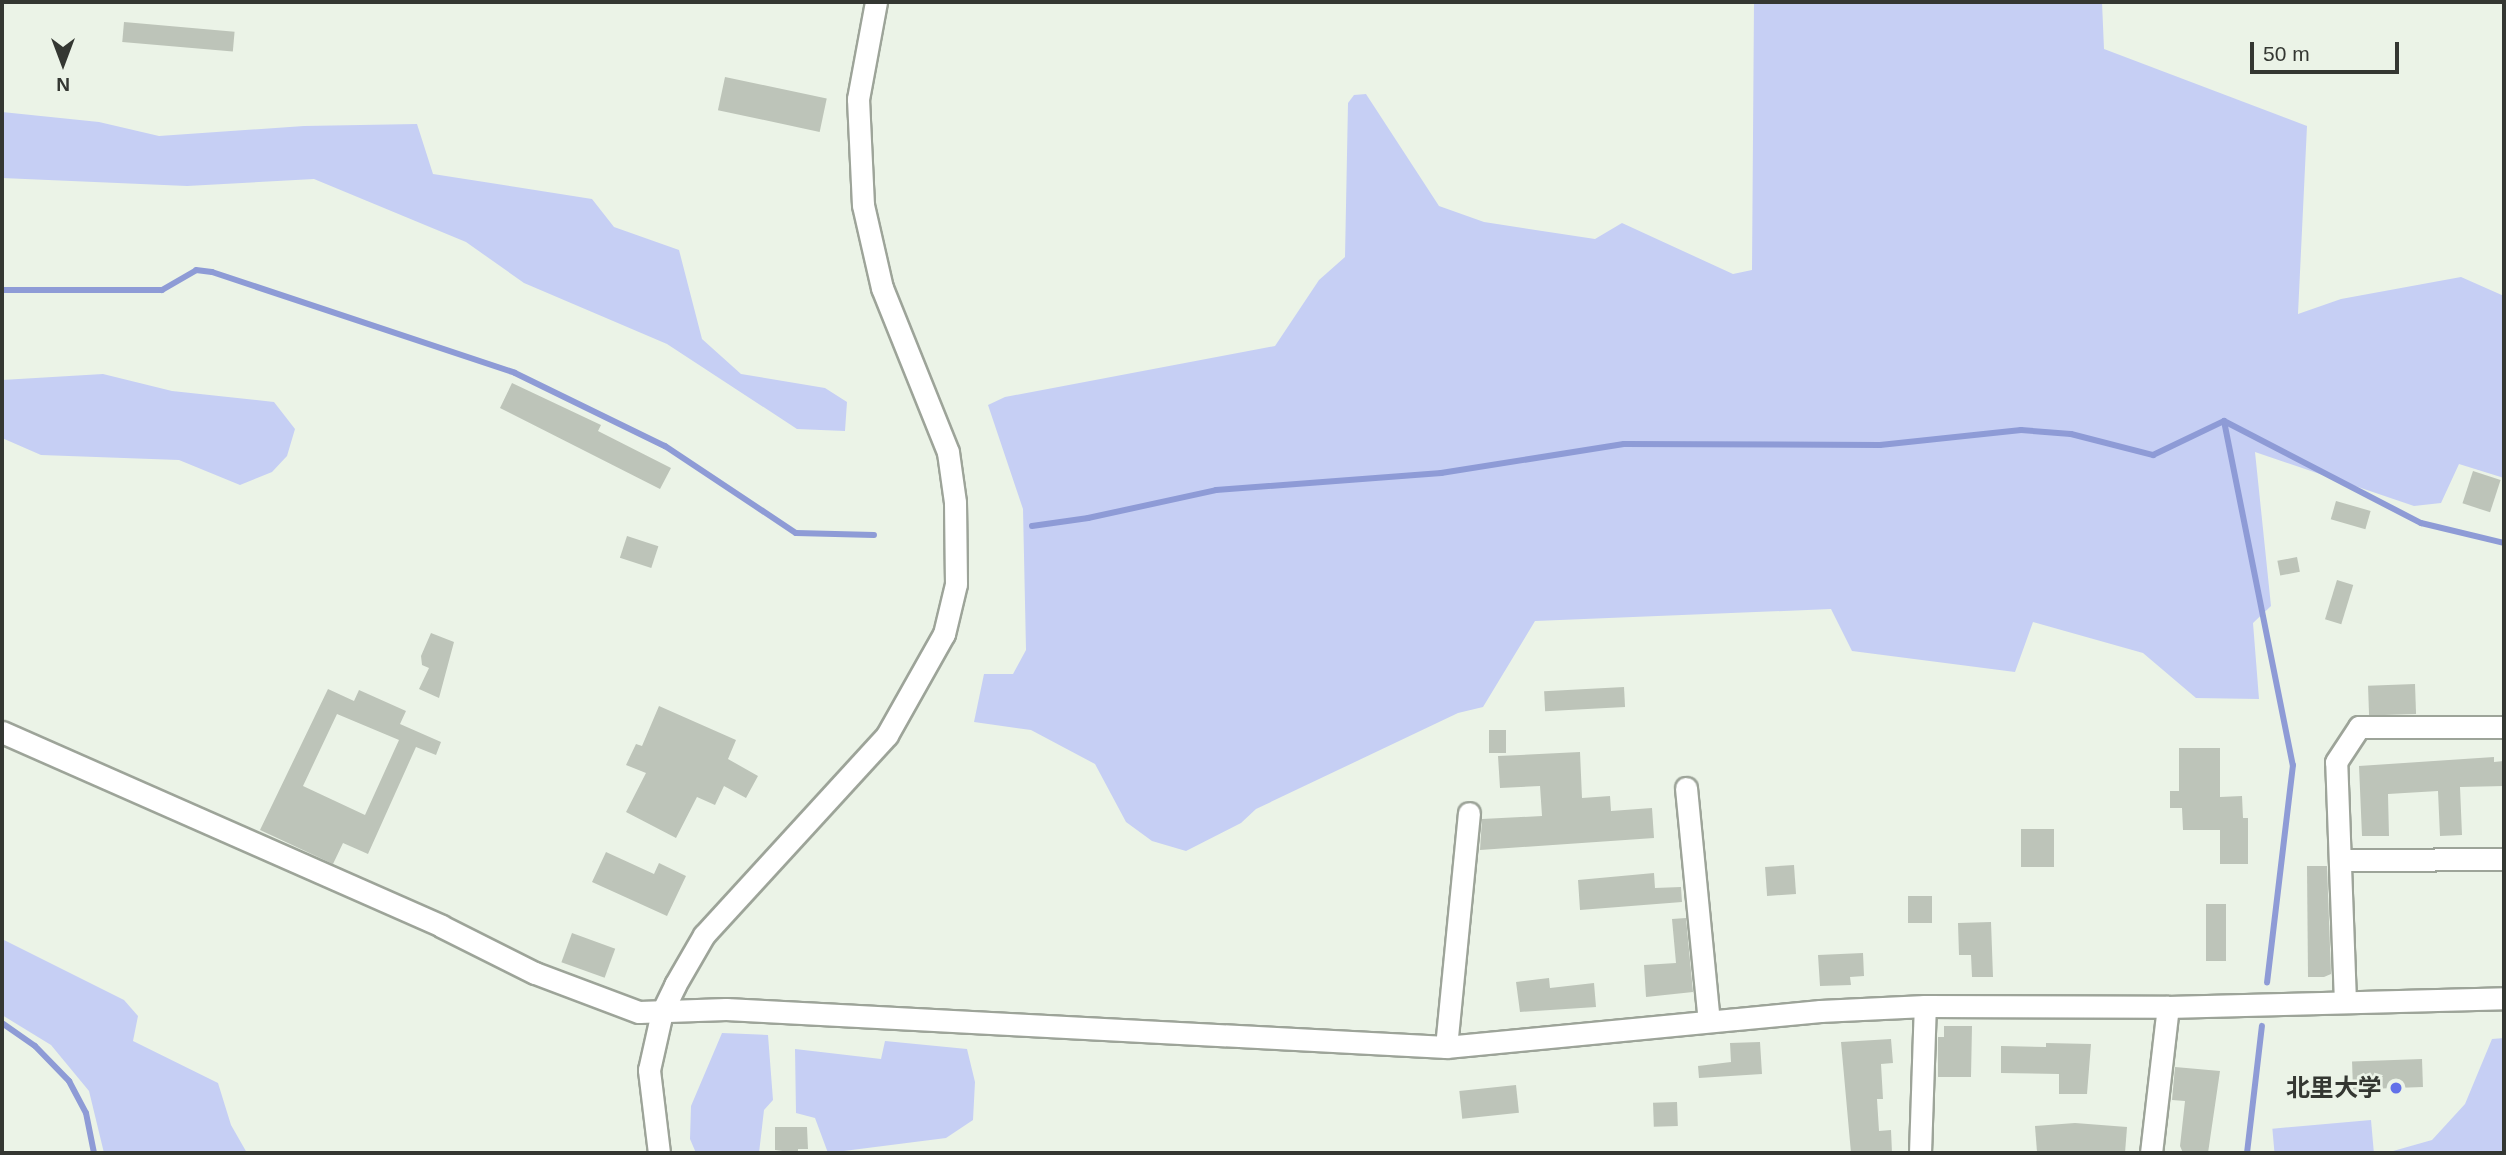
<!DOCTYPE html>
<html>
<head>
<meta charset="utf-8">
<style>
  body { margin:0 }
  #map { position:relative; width:2506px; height:1155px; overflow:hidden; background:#ebf3e7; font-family:Arial,"Noto Sans JP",sans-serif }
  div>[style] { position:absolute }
  .green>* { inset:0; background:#c6cff4; transform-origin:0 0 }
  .stream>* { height:6px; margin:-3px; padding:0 3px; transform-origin:3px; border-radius:3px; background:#8e9bd6 }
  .building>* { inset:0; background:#bdc4b9; transform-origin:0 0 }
  .roads { filter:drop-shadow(2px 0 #9da499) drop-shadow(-2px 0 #9da499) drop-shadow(0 2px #9da499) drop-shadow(0 -2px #9da499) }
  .minor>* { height:21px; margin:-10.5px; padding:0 10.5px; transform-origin:10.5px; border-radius:10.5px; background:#fff }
  .dots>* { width:19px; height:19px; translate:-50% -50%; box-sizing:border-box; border:4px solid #ebf3e7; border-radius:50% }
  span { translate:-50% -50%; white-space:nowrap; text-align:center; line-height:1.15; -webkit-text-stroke:5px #ebf3e7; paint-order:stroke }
  .poi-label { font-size:24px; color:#343732; font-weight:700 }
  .right { translate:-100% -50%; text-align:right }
  .frame { position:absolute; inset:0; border:4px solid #343732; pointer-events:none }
  .north { position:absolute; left:28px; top:28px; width:70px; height:70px; -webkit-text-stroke:5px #ebf3e7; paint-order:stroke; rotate:180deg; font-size:19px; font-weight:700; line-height:28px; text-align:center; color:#343732 }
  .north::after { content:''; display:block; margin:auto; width:24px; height:32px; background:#343732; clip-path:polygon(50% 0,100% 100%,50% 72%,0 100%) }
  .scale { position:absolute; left:2250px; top:42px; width:149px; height:32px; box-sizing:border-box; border:4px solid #343732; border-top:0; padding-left:9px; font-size:21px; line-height:24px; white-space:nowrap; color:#343732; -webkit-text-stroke:5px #ebf3e7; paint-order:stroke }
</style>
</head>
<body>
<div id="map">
  <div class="green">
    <i style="clip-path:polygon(1754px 2px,2102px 2px,2104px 49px,2307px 126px,2298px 314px,2341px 299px,2461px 277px,2504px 296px,2504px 478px,2459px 464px,2441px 503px,2414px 506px,2255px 452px,2271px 606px,2253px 623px,2259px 699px,2196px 698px,2143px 653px,2033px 622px,2015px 672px,1852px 651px,1831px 609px,1535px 621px,1483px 707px,1458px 713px,1256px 809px,1241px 823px,1186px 851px,1152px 841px,1126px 822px,1095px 764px,1031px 730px,974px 722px,984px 674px,1013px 674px,1026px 650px,1023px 509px,988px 405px,1005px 397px,1275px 346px,1319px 280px,1345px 257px,1348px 103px,1354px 95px,1366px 94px,1439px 206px,1484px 222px,1595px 239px,1622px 223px,1733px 274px,1752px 270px)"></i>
    <i style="clip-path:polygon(2px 112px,99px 122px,159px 136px,304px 126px,417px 124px,433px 174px,592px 199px,614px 227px,679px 250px,702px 339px,741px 374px,825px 388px,847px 402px,845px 431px,797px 429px,667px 344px,524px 283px,466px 242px,314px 179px,187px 186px,2px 178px)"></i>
    <i style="clip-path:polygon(103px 374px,172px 391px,274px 402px,295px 429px,287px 456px,272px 472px,240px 485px,179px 460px,41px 455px,2px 438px,2px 380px)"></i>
    <i style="clip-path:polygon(2px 939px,124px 1000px,138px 1016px,133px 1041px,218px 1083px,231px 1125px,247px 1153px,104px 1153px,89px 1091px,51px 1045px,2px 1015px)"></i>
    <i style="clip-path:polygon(722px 1033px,768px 1035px,773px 1100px,764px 1110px,759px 1153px,696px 1153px,690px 1139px,691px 1106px)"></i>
    <i style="clip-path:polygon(2504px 1038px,2504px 1153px,2386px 1153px,2432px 1140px,2465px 1104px,2492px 1039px)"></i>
    <i style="clip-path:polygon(885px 1041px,967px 1049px,975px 1082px,973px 1120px,946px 1138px,828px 1153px,815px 1118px,796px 1113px,795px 1049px,881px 1059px)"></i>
    <i style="left:2371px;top:1120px;width:33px;height:99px;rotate:85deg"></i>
  </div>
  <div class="stream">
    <i style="left:2px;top:290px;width:160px"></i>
    <i style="left:162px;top:290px;width:39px;rotate:-30deg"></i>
    <i style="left:196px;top:270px;width:16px;rotate:7deg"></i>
    <i style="left:212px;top:272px;width:319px;rotate:18.4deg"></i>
    <i style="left:515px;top:373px;width:167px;rotate:26deg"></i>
    <i style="left:665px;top:446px;width:157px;rotate:33.6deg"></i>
    <i style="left:796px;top:533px;width:78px;rotate:1.5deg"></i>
    <i style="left:2224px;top:421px;width:351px;rotate:78.7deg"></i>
    <i style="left:2293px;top:765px;width:219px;rotate:96.8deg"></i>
    <i style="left:1032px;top:526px;width:57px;rotate:-8.1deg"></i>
    <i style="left:1088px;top:518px;width:131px;rotate:-12.3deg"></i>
    <i style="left:1216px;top:490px;width:226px;rotate:-4.3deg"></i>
    <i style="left:1441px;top:473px;width:185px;rotate:-9deg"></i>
    <i style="left:1624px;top:444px;width:256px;rotate:0.2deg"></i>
    <i style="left:1880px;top:445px;width:142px;rotate:-6.1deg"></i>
    <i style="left:2021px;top:430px;width:50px;rotate:4.6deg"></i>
    <i style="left:2071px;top:434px;width:85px;rotate:14.4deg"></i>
    <i style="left:2153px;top:455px;width:79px;rotate:-25.6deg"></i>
    <i style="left:2224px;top:421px;width:222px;rotate:27.4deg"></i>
    <i style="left:2421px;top:523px;width:85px;rotate:13.5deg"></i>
    <i style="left:2px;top:1023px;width:40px;rotate:34.9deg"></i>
    <i style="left:35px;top:1046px;width:49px;rotate:45.8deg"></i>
    <i style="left:69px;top:1081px;width:36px;rotate:62deg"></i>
    <i style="left:86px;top:1113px;width:41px;rotate:78.7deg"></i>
    <i style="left:2247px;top:1153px;width:128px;rotate:-83.3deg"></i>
  </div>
  <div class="building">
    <i style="left:124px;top:22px;width:111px;height:20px;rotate:5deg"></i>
    <i style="left:725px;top:77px;width:104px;height:34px;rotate:12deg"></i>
    <i style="clip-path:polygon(512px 383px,601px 425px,598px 431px,671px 468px,660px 489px,500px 408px)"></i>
    <i style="left:2473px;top:471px;width:29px;height:34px;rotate:18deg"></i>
    <i style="left:2336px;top:501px;width:36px;height:19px;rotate:16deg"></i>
    <i style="left:627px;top:536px;width:33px;height:23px;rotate:18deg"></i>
    <i style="left:2297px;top:557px;width:15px;height:20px;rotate:79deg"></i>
    <i style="left:2337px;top:580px;width:17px;height:41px;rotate:17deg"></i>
    <i style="clip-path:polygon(431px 633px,454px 642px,439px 698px,419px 689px,429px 668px,422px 665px,421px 656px)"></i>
    <i style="left:2415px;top:684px;width:30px;height:47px;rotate:88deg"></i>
    <i style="left:1624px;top:687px;width:20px;height:80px;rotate:87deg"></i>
    <i style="clip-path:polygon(evenodd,328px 689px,354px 701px,359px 690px,406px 711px,400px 724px,441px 742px,436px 755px,416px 747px,368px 854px,343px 843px,333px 864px,260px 830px,328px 689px,337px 714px,399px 740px,365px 815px,303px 786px,337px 714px)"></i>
    <i style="clip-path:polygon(659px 706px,736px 740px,728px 759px,758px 776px,746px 798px,724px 786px,715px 805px,697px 797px,676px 838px,626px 812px,646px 773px,626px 765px,636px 744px,642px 746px)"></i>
    <i style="left:1489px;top:730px;width:17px;height:23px"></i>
    <i style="clip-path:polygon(2179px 748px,2220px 748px,2220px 797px,2242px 796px,2243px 818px,2248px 818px,2248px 864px,2220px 864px,2220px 830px,2183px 830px,2182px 808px,2170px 808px,2170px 791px,2179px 791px)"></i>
    <i style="clip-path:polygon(1580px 752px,1582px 798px,1610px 796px,1611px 811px,1652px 808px,1654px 838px,1480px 850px,1482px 819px,1542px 816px,1540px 786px,1500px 788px,1498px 756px)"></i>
    <i style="clip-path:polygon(2494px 757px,2494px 762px,2504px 761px,2504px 786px,2460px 787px,2462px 835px,2440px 836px,2438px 791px,2388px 794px,2389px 836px,2362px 836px,2359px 766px)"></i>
    <i style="left:2021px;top:829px;width:33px;height:38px"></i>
    <i style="clip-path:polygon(606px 852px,654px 874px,659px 863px,686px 876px,667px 916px,592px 882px)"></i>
    <i style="left:1794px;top:865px;width:29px;height:29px;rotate:86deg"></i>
    <i style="clip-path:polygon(2307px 866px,2327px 866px,2331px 974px,2324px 977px,2308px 977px)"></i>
    <i style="clip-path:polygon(1654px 873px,1655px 888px,1681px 887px,1682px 902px,1580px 910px,1578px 880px)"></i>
    <i style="left:1908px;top:896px;width:24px;height:27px"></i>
    <i style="left:2206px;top:904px;width:20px;height:57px"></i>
    <i style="clip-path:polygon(1686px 918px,1693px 992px,1646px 997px,1644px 965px,1676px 963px,1672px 919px)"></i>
    <i style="clip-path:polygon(1991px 922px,1993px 977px,1972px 977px,1971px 955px,1959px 955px,1958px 923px)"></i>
    <i style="left:572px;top:933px;width:46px;height:31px;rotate:20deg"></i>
    <i style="clip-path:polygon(1863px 953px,1864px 976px,1850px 977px,1851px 985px,1820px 986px,1818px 955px)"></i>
    <i style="clip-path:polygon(1549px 978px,1550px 988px,1594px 983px,1596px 1007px,1520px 1012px,1516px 982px)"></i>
    <i style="clip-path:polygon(1944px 1026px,1972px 1026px,1971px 1077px,1938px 1077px,1938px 1037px,1944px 1037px)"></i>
    <i style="clip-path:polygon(1891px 1039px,1893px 1063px,1881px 1064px,1883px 1099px,1877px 1099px,1879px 1131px,1891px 1130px,1892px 1153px,1851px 1153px,1841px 1042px)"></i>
    <i style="clip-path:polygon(1760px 1042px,1762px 1074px,1699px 1078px,1698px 1066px,1731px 1062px,1730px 1043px)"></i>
    <i style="clip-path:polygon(2046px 1043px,2091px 1044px,2087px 1094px,2059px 1094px,2059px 1074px,2001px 1073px,2001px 1046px,2046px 1047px)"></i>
    <i style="left:2422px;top:1059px;width:28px;height:70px;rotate:88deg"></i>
    <i style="clip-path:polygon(2175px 1067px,2220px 1071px,2208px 1153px,2183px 1153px,2180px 1146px,2185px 1101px,2172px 1100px)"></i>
    <i style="left:1516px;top:1085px;width:28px;height:57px;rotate:84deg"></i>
    <i style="left:1677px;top:1102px;width:24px;height:24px;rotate:88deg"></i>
    <i style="clip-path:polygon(2075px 1123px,2127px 1127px,2125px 1153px,2037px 1152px,2035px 1126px)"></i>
    <i style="clip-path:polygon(775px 1127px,807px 1127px,808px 1149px,798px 1149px,798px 1153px,775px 1150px)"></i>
  </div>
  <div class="roads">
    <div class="minor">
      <i style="left:2px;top:732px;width:480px;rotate:23.8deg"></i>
      <i style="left:441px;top:926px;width:105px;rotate:26.6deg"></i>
      <i style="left:535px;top:973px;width:111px;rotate:20.6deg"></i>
      <i style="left:639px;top:1012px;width:87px;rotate:-2deg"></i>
      <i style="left:726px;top:1009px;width:721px;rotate:3.02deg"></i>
      <i style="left:1446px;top:1047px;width:376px;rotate:-5.5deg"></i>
      <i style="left:1820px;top:1011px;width:105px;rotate:-2.7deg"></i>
      <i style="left:1925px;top:1006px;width:243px;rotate:0.2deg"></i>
      <i style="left:2168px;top:1007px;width:336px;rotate:-1.5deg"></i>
      <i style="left:1686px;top:788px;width:234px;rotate:84.4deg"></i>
      <i style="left:2340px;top:860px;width:164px;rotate:-0.3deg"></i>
      <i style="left:2345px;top:1002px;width:240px;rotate:-92.1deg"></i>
      <i style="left:2336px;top:762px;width:42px;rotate:-56.7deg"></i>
      <i style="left:2359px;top:727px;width:145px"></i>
      <i style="left:1446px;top:1047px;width:235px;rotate:-84.4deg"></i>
      <i style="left:659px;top:1153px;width:84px;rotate:-96.9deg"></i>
      <i style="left:649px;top:1070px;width:59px;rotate:-77.4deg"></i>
      <i style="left:662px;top:1012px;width:30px;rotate:-64deg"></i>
      <i style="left:675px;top:985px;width:58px;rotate:-59.9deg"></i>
      <i style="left:704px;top:935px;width:271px;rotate:-47.5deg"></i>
      <i style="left:887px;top:735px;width:116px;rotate:-60.6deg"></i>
      <i style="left:944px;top:634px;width:51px;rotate:-76.5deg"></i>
      <i style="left:956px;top:584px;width:82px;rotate:-90.7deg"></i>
      <i style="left:955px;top:502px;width:50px;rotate:-98deg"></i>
      <i style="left:948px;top:452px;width:177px;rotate:-111.9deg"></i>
      <i style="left:882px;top:288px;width:85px;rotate:-102.9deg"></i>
      <i style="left:863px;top:205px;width:106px;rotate:-92.7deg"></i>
      <i style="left:858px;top:99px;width:99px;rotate:-79.5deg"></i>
      <i style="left:1920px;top:1153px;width:147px;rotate:-88.1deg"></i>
      <i style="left:2151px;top:1153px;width:147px;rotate:-83.4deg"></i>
    </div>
  </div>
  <div class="dots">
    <i style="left:2396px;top:1088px;background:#6271e9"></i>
  </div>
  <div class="poi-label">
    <span class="right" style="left:2382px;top:1088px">北里大学</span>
  </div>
  <div class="frame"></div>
  <div class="north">N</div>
  <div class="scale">50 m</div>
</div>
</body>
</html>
